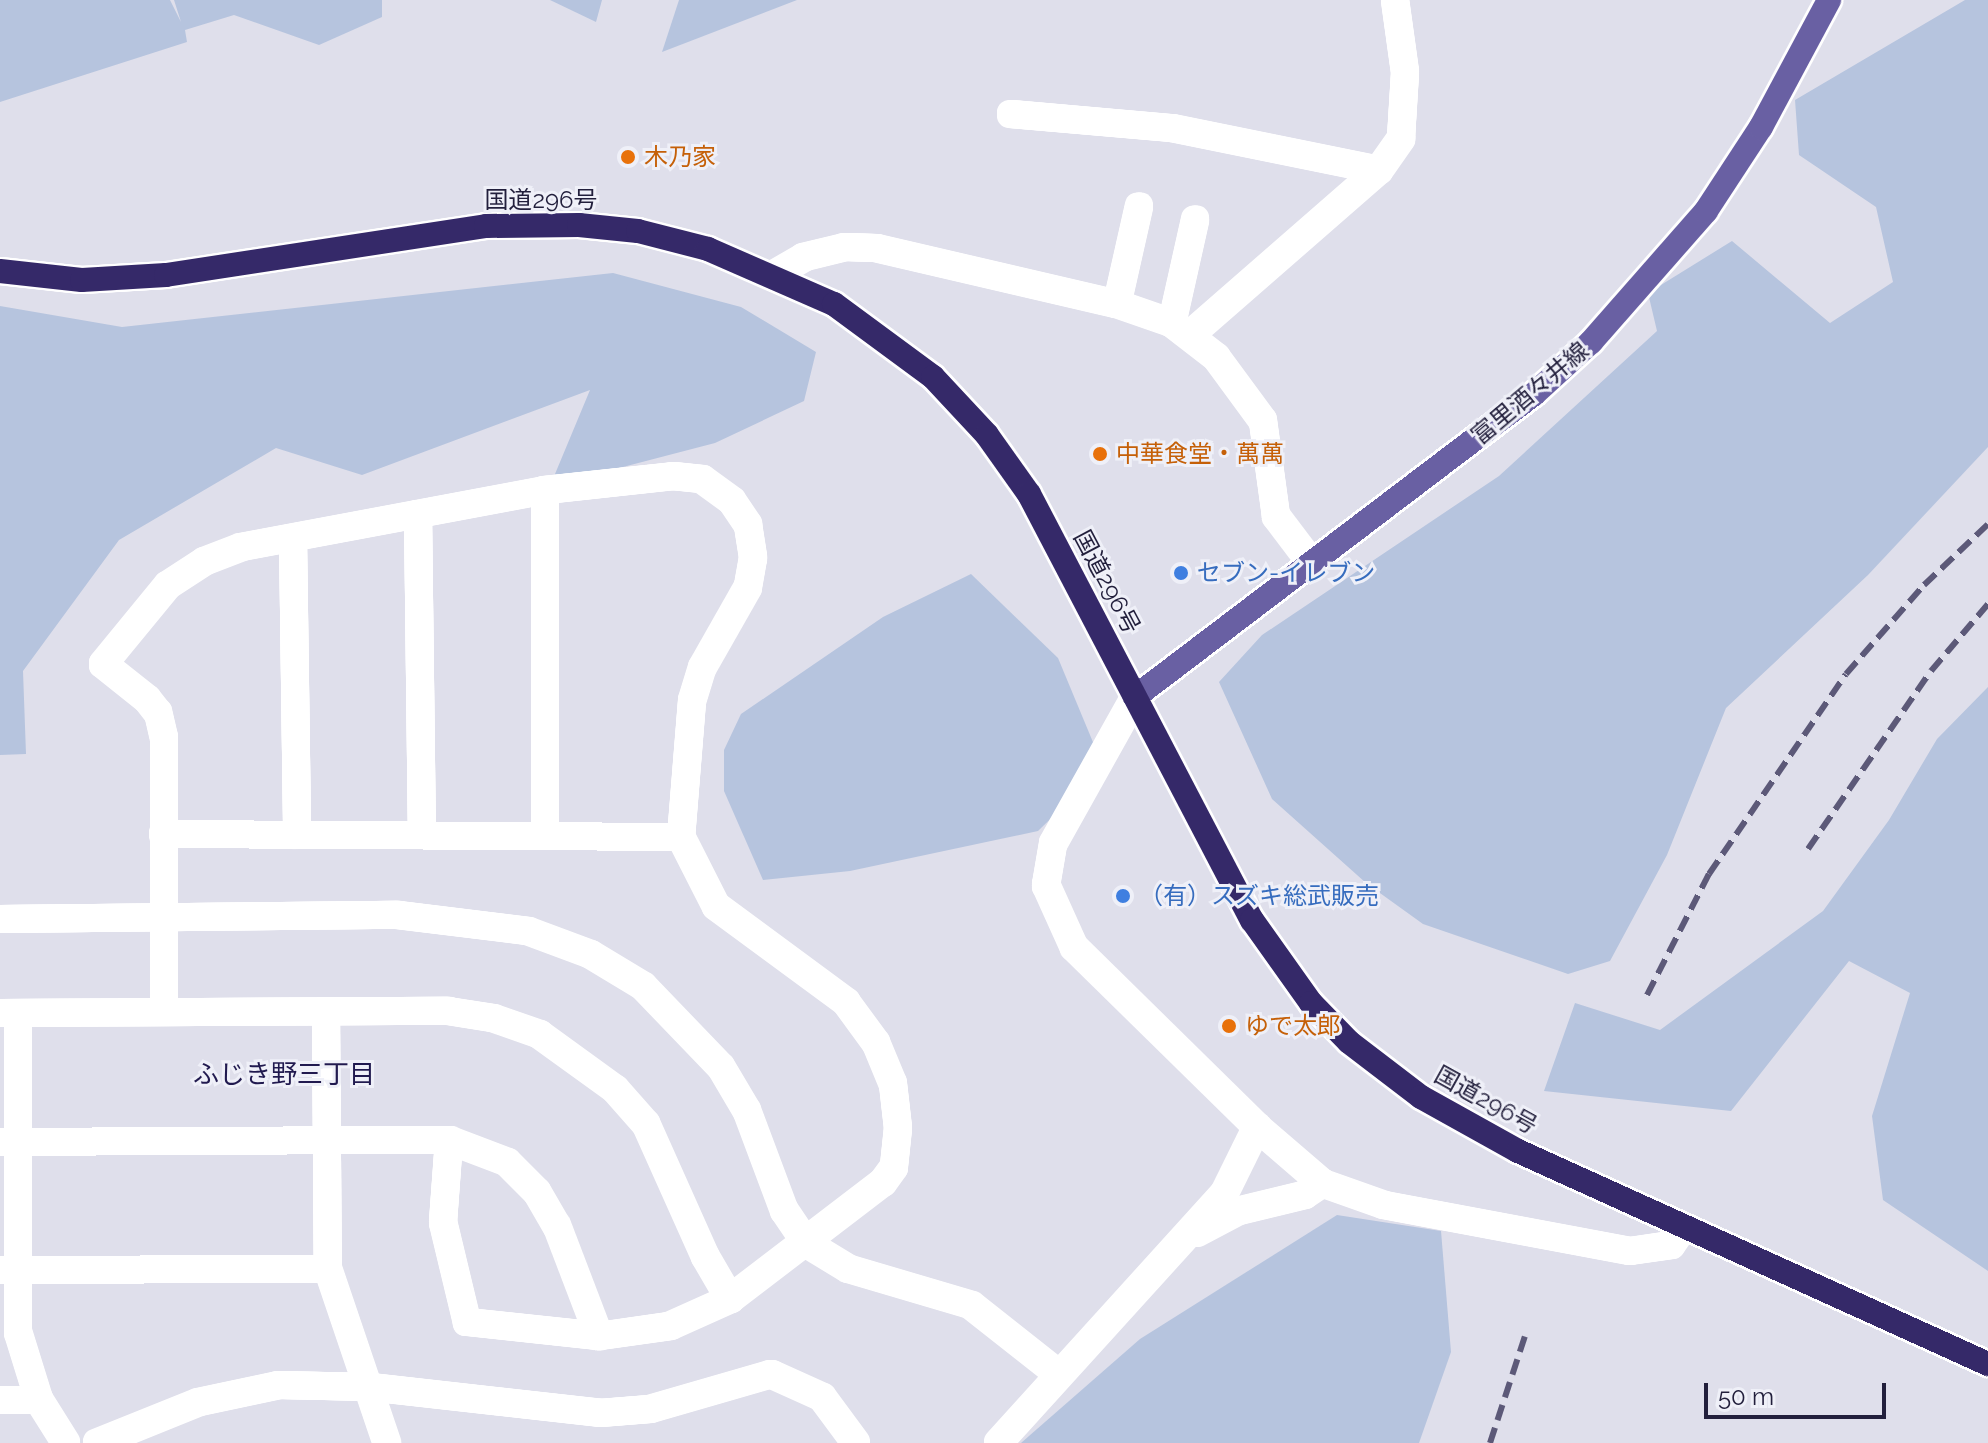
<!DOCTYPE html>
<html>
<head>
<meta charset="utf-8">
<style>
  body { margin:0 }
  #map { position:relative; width:1988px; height:1443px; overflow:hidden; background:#dfdfeb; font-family:Raleway,"Noto Sans JP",sans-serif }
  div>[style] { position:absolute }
  .green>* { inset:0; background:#b6c4de }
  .roads { filter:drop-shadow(2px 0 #fff) drop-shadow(-2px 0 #fff) drop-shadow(0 2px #fff) drop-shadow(0 -2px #fff) }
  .minor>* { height:24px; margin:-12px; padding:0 12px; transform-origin:12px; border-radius:12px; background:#fff }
  .major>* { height:24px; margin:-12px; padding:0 12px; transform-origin:12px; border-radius:12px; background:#6960a3 }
  .highway>* { height:24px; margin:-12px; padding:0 12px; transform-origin:12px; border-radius:12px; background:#352969 }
  .rail>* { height:6px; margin-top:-3px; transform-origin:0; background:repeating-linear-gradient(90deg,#5c5978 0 16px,transparent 0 24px) }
  .dots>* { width:22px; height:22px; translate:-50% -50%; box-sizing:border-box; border:4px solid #eff0f8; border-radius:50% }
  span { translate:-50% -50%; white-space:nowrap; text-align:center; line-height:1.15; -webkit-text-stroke:6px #eff0f8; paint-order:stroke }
  .food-label { font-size:24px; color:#c56008 }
  .left { translate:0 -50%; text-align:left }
  .street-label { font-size:24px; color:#221f3c }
  .shop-label { font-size:24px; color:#366cbe }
  .neighbourhood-label { font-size:26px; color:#211a4f }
  .scale { position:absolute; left:1704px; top:1383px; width:182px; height:36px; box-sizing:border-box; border:4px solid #221f3c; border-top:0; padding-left:10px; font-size:24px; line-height:28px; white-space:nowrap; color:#221f3c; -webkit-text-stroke:6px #eff0f8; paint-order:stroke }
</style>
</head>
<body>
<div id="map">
  <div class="green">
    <i style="clip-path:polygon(0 0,170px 0,181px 22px,174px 0,382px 0,382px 17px,319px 45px,234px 15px,185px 30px,187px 42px,0 102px)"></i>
    <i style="clip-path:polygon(550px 0,602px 0,596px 22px)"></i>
    <i style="clip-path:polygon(679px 0,797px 0,662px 52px)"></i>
    <i style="clip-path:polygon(1965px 0,1988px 0,1988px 447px,1868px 575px,1726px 708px,1667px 855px,1610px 961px,1568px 974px,1423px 924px,1366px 883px,1272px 799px,1219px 682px,1262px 635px,1499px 476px,1657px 331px,1648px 293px,1732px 241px,1830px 323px,1893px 282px,1876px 207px,1799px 155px,1795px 100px)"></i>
    <i style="clip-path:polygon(613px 273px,741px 307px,816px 352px,804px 401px,715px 443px,550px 486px,590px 390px,362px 475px,276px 448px,119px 540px,23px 671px,26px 754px,0 755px,0 306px,122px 327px)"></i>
    <i style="clip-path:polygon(971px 574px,1058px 658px,1095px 747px,1074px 796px,1038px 831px,850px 871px,763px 880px,724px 791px,724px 750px,741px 714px,883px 617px)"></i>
    <i style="clip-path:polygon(1988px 687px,1988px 1271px,1883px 1200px,1872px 1116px,1910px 993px,1849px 961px,1731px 1111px,1544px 1091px,1575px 1003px,1660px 1030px,1823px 911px,1889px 820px,1937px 739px)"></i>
    <i style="clip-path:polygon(1337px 1215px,1441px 1231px,1451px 1352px,1419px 1443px,1021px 1443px,1140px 1339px)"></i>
  </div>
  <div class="roads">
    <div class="minor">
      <i style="left:1011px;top:114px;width:162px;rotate:5deg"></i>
      <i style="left:1172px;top:128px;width:211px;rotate:11.5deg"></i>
      <i style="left:775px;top:274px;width:34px;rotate:-30deg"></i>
      <i style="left:804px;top:257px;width:42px;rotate:-13.7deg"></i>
      <i style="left:845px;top:247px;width:31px;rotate:2deg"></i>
      <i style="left:876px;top:248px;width:247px;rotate:13.1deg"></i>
      <i style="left:1117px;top:304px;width:58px;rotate:19.1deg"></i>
      <i style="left:1172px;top:323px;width:56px;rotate:37.7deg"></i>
      <i style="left:1216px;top:357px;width:79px;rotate:53.7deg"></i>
      <i style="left:1263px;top:421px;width:96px;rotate:82.2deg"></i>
      <i style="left:1276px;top:516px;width:61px;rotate:52.9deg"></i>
      <i style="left:1117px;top:304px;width:100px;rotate:-77.3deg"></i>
      <i style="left:1172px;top:323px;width:106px;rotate:-77.4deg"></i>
      <i style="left:1191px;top:334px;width:249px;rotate:-41.1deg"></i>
      <i style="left:1379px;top:170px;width:39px;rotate:-55deg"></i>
      <i style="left:1401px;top:138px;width:66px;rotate:-86.5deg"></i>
      <i style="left:1405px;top:72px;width:73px;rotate:-97.9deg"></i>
      <i style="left:545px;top:490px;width:343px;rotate:90deg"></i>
      <i style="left:418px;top:514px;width:320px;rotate:89.3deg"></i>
      <i style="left:293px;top:539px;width:296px;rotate:89.2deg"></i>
      <i style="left:1135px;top:697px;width:168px;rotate:119.2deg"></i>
      <i style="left:1053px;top:844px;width:42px;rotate:99.7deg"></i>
      <i style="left:1046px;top:885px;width:68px;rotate:65.7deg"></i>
      <i style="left:1074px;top:947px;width:257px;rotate:44.5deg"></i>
      <i style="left:1257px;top:1127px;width:86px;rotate:40.7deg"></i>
      <i style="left:1322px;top:1183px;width:66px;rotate:19.5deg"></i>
      <i style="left:1384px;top:1205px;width:250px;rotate:10.6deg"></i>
      <i style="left:1630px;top:1251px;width:41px;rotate:-8.3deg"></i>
      <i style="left:1671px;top:1245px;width:22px;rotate:-56deg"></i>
      <i style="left:163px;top:834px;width:518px;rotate:0.33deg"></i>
      <i style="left:0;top:919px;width:398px;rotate:-0.6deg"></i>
      <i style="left:398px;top:915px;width:131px;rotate:7deg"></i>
      <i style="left:528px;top:931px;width:66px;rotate:20.4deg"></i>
      <i style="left:590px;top:954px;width:62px;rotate:31.1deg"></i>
      <i style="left:643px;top:986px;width:112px;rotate:46.1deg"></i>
      <i style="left:721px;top:1067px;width:51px;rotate:59.4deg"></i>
      <i style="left:747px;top:1111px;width:106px;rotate:69.5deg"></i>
      <i style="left:784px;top:1210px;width:40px;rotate:56deg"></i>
      <i style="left:806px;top:1243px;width:50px;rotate:31.2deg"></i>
      <i style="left:849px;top:1269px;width:127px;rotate:16.4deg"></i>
      <i style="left:971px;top:1305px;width:110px;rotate:38.3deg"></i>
      <i style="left:164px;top:1011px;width:273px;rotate:-90deg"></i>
      <i style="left:164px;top:738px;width:26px;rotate:-103deg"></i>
      <i style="left:158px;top:713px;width:18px;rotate:-128deg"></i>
      <i style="left:147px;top:699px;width:56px;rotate:-141.5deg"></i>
      <i style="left:103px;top:664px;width:102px;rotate:-50.6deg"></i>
      <i style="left:168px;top:585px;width:44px;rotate:-33deg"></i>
      <i style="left:205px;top:561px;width:39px;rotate:-21deg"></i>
      <i style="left:241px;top:547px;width:309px;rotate:-10.6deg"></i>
      <i style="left:545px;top:490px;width:129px;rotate:-6.2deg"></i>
      <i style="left:673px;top:476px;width:29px;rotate:6deg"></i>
      <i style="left:702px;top:479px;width:37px;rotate:36deg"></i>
      <i style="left:732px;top:501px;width:29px;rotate:56deg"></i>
      <i style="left:748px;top:525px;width:33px;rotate:81deg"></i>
      <i style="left:753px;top:558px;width:29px;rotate:100deg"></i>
      <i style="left:748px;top:587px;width:93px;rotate:119.6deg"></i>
      <i style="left:702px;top:668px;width:34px;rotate:107deg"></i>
      <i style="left:692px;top:701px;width:136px;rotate:94.6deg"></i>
      <i style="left:681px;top:837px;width:77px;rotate:63.1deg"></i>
      <i style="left:716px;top:906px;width:162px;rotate:36.4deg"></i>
      <i style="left:846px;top:1002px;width:51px;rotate:53.8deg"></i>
      <i style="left:876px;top:1043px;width:44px;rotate:67.5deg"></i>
      <i style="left:893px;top:1084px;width:44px;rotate:83.5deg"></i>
      <i style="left:898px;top:1128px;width:39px;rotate:96deg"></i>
      <i style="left:894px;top:1167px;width:19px;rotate:126deg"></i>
      <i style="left:883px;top:1182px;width:193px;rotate:142.6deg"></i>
      <i style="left:730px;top:1299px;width:66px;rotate:155.8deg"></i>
      <i style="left:670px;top:1326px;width:72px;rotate:172deg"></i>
      <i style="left:599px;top:1336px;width:133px;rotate:-173.9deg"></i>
      <i style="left:467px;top:1322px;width:103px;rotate:-103.5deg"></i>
      <i style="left:443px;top:1222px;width:82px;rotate:-85.8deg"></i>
      <i style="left:326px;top:1012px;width:257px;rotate:89.6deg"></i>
      <i style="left:328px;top:1269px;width:184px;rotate:71.3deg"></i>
      <i style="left:0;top:1013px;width:448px;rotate:-0.3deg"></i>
      <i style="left:448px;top:1011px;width:46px;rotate:8.8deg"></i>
      <i style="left:493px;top:1018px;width:49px;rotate:19.2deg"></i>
      <i style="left:539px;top:1034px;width:94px;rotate:35.9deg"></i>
      <i style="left:615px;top:1089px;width:47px;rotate:48.5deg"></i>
      <i style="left:646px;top:1124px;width:145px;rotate:65.9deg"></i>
      <i style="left:705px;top:1256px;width:50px;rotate:59.8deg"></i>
      <i style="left:18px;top:1014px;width:318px;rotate:90deg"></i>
      <i style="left:18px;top:1332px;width:71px;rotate:72.8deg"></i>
      <i style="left:39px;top:1400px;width:51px;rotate:57.9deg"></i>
      <i style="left:0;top:1142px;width:449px;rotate:-0.3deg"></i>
      <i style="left:449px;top:1140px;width:62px;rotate:20.8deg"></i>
      <i style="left:507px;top:1162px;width:42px;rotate:45deg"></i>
      <i style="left:537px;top:1192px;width:39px;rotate:60deg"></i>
      <i style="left:557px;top:1226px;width:118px;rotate:69.1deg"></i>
      <i style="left:1196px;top:1233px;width:47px;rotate:-27.6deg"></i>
      <i style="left:1238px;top:1211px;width:68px;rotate:-13.6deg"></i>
      <i style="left:1304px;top:1195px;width:22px;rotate:-34deg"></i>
      <i style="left:0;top:1270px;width:328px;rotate:-0.2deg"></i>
      <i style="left:0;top:1400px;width:39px"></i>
      <i style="left:97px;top:1443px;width:110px;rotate:-21.9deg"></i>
      <i style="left:199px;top:1402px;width:82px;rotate:-12deg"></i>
      <i style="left:279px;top:1385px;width:91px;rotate:1.3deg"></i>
      <i style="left:370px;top:1387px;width:231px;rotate:6.4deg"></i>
      <i style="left:600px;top:1413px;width:50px;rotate:-4.6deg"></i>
      <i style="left:650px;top:1409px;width:126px;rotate:-16.1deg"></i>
      <i style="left:771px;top:1374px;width:56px;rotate:24.3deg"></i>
      <i style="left:822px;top:1397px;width:57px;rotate:53.5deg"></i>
      <i style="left:998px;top:1443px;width:336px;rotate:-47.8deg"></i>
      <i style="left:1224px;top:1194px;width:75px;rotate:-63.8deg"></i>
    </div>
    <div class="major">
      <i style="left:1135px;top:697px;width:501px;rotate:-37.21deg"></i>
      <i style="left:1534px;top:394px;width:77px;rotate:-42.4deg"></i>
      <i style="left:1591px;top:342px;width:174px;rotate:-48.7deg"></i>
      <i style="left:1706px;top:211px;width:100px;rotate:-56.8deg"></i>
      <i style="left:1761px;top:127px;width:144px;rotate:-61.8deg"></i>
    </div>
    <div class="highway">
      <i style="left:0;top:271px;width:82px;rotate:6.3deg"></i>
      <i style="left:82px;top:280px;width:84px;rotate:-3.4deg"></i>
      <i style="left:166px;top:275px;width:324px;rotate:-8.7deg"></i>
      <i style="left:486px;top:226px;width:93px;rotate:-0.6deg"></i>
      <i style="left:579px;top:225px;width:59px;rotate:5.8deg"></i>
      <i style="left:638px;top:231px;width:72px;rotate:14.4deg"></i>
      <i style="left:708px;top:249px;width:137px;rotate:23.6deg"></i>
      <i style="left:834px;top:304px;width:123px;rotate:36.4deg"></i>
      <i style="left:933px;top:377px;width:79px;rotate:47deg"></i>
      <i style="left:987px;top:435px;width:72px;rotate:54.6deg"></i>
      <i style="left:1029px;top:494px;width:481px;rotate:62.4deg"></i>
      <i style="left:1252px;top:920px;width:102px;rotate:54.6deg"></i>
      <i style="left:1311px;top:1003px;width:54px;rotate:45.7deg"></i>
      <i style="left:1349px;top:1042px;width:91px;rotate:37.4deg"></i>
      <i style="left:1421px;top:1097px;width:111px;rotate:29.1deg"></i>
      <i style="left:1518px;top:1151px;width:516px;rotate:24.38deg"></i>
    </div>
  </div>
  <div class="rail">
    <i style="left:1808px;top:849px;width:216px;rotate:-55.4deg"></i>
    <i style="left:1931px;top:671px;width:88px;rotate:-49.6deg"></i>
    <i style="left:1647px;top:995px;width:136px;rotate:-62.9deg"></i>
    <i style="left:1709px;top:874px;width:242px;rotate:-55.6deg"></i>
    <i style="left:1846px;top:674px;width:118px;rotate:-48.8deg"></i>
    <i style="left:1924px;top:585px;width:88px;rotate:-43.6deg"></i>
    <i style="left:1490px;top:1443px;width:113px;rotate:-71.9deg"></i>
  </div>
  <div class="dots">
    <i style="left:628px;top:157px;background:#e8710a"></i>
    <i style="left:1100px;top:454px;background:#e8710a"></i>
    <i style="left:1181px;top:573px;background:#3f7fe0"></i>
    <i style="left:1123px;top:896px;background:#3f7fe0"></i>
    <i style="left:1229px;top:1026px;background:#e8710a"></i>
  </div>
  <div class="food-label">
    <span class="left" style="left:644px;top:157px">木乃家</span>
    <span class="left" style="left:1116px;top:454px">中華食堂・萬萬</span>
    <span class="left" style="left:1245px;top:1026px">ゆで太郎</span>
  </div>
  <div class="street-label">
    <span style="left:541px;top:200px">国道296号</span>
    <span style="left:1530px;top:393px;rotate:-40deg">富里酒々井線</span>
    <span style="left:1107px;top:582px;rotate:62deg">国道296号</span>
    <span style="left:1486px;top:1100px;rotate:29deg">国道296号</span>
  </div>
  <div class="shop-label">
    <span class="left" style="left:1197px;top:573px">セブン-イレブン</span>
    <span class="left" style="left:1139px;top:896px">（有）スズキ総武販売</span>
  </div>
  <div class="neighbourhood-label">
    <span style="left:284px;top:1075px">ふじき野三丁目</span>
  </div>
  <div class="scale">50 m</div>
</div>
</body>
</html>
